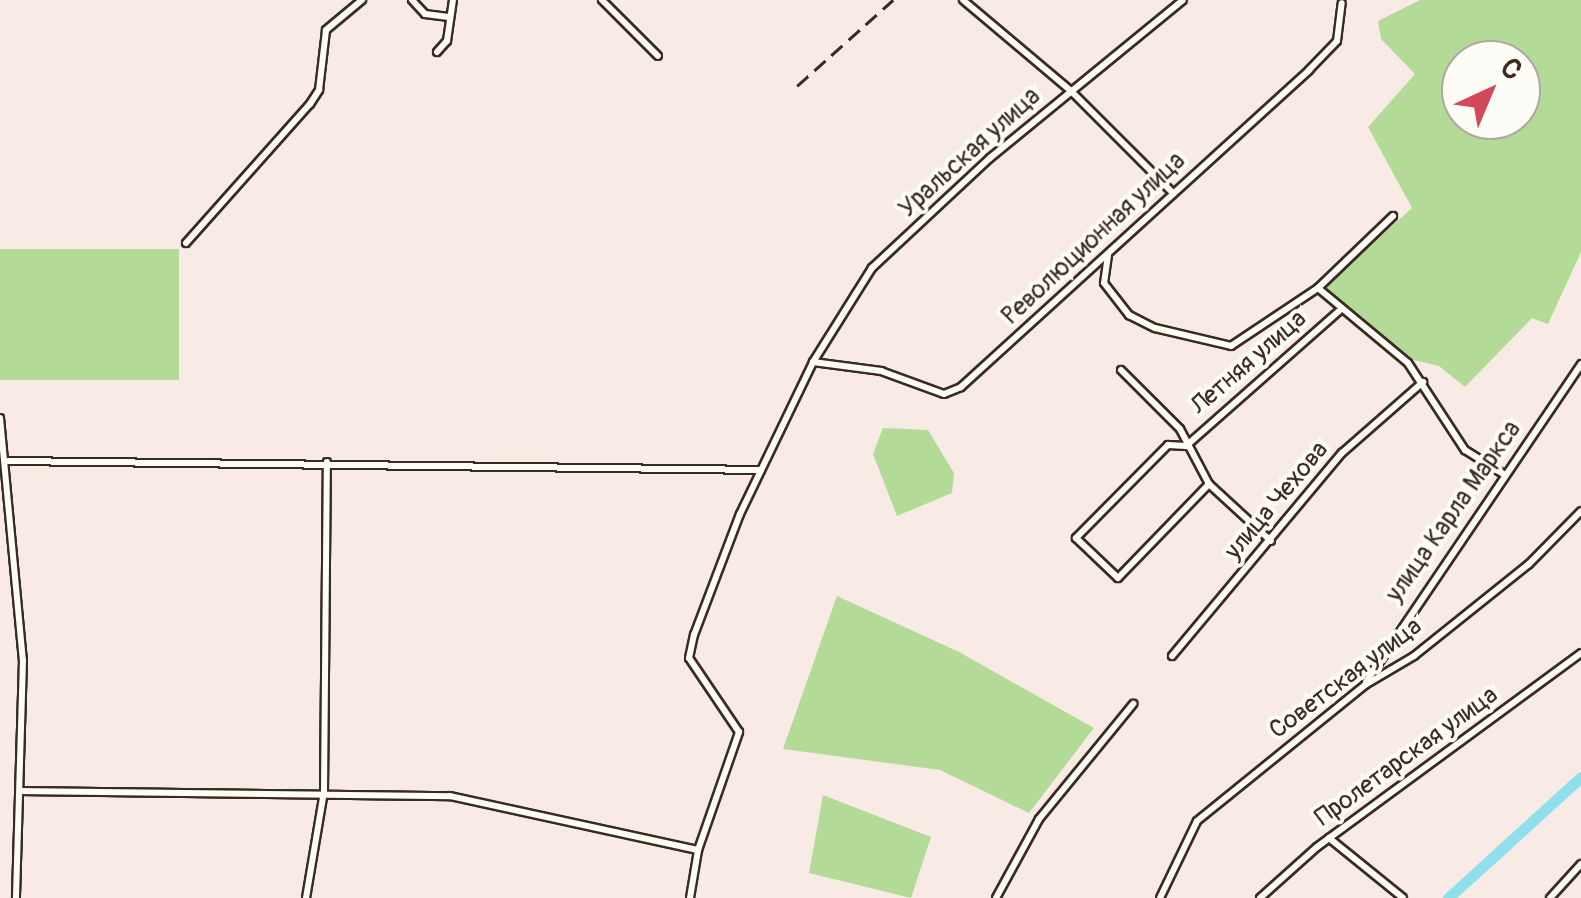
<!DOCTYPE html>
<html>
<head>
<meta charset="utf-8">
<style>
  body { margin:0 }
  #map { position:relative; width:1581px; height:898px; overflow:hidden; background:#f8ebe5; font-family:Pangolin,sans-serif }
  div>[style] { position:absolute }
  .green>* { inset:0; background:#b3db97; transform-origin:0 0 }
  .river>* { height:11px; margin:-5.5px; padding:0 5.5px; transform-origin:5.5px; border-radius:5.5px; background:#90dfed }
  .roads { filter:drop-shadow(2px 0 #3b2a1e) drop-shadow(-2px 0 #3b2a1e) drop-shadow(0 2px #3b2a1e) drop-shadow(0 -2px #3b2a1e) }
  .street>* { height:6px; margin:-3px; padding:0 3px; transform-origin:3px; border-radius:3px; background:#fdfcf7 }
  .rail>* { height:2.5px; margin-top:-1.25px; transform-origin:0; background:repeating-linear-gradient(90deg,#3b2a1e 0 15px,transparent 0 23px) }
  span { translate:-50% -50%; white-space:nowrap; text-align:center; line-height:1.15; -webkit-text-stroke:8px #fdfcf7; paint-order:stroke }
  .street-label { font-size:25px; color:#3b2a1e }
  .north { position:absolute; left:1441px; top:40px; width:100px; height:100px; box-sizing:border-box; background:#fdfcf7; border:2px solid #afa8a0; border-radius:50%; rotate:44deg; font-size:28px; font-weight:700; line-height:40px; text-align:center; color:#3b2a1e }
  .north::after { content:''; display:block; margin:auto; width:35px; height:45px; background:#d1495b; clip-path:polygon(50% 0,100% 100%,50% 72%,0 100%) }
</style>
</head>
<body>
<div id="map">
  <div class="green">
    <i style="clip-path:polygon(evenodd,1420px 0,1581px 0,1581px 252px,1548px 324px,1532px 318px,1465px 387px,1439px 366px,1414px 360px,1324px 287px,1412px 208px,1368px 127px,1415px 74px,1381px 39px,1378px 21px,1420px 0,1461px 60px,1521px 60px,1521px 120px,1461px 120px,1461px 60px)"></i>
    <i style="left:179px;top:249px;width:131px;height:179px;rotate:90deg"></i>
    <i style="clip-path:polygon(883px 428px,928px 430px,954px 473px,952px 493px,897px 516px,873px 454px)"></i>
    <i style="clip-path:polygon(837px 596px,959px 652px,1094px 728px,1029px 813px,940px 770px,783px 749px)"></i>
    <i style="clip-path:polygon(823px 795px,931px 837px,911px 898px,809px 873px)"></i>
  </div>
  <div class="river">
    <i style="left:1448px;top:898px;width:180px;rotate:-42.3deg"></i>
  </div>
  <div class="roads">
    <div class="street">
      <i style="left:412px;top:0;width:19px;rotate:47deg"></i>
      <i style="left:425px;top:14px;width:24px;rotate:7deg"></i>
      <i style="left:602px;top:0;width:79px;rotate:45deg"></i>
      <i style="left:963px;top:0;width:141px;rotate:40.1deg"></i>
      <i style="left:1071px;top:91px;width:144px;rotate:45deg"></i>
      <i style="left:437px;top:52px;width:15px;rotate:-48deg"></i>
      <i style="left:447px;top:41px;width:41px;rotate:-81.7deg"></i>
      <i style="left:186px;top:243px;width:186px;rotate:-48.3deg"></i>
      <i style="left:310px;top:104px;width:17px;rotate:-57deg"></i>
      <i style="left:319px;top:90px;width:60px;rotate:-83.3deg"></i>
      <i style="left:326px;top:30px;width:47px;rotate:-39.8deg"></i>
      <i style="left:1108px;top:255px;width:28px;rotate:98deg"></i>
      <i style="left:1104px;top:283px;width:41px;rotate:52deg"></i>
      <i style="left:1129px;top:315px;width:29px;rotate:27deg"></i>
      <i style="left:1155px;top:328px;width:78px;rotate:13.3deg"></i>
      <i style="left:1231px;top:346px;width:105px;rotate:-33.7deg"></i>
      <i style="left:1318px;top:288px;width:104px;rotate:-43.8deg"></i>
      <i style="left:1318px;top:288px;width:117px;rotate:39.8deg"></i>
      <i style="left:1408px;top:363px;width:104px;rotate:56.8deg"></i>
      <i style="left:1465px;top:450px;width:47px;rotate:32deg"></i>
      <i style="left:813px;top:362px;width:69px;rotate:7.5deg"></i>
      <i style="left:881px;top:371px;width:67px;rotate:20.1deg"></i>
      <i style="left:944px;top:394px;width:18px;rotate:-22deg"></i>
      <i style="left:961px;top:387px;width:471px;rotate:-42.3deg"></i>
      <i style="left:1309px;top:70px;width:40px;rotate:-46deg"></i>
      <i style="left:1337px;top:41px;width:38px;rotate:-83deg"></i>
      <i style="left:1121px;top:370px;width:83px;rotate:45deg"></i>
      <i style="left:1180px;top:429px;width:62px;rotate:62.2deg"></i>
      <i style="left:1209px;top:484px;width:84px;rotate:42.6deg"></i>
      <i style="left:0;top:418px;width:243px;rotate:84.6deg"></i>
      <i style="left:23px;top:660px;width:238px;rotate:91.7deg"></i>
      <i style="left:1186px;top:446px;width:18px;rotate:-177deg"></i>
      <i style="left:1168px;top:445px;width:131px;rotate:134.7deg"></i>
      <i style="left:1076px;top:538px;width:58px;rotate:43.6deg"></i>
      <i style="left:1118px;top:578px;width:131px;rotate:-45.9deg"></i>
      <i style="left:1186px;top:446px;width:204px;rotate:-41.4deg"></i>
      <i style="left:8px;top:461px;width:753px;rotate:0.68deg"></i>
      <i style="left:1172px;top:656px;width:265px;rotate:-50.1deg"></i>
      <i style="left:1342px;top:453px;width:108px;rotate:-41.2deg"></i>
      <i style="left:1366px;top:682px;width:384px;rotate:-55.9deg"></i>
      <i style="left:21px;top:791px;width:429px;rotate:0.7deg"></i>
      <i style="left:450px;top:796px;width:254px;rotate:12.3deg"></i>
      <i style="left:1329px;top:838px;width:95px;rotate:39deg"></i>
      <i style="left:306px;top:898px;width:108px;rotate:-80.4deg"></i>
      <i style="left:324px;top:792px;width:330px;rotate:-89.5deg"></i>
      <i style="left:690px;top:898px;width:49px;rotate:-80.5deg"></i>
      <i style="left:698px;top:850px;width:125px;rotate:-70.8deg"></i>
      <i style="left:739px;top:732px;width:89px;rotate:-124deg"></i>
      <i style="left:689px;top:658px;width:24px;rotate:-78deg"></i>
      <i style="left:694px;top:635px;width:129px;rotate:-69.2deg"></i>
      <i style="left:740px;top:514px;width:169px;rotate:-64.3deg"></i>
      <i style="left:813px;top:362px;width:111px;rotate:-57.9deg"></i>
      <i style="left:872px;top:268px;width:161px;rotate:-43deg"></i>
      <i style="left:990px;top:158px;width:249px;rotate:-39.3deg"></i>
      <i style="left:996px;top:898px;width:90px;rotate:-61.4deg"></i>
      <i style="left:1039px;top:819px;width:149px;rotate:-50.7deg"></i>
      <i style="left:1160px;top:898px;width:85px;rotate:-64.3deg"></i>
      <i style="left:1197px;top:821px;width:216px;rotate:-39deg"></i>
      <i style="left:1365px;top:685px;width:57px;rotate:-30.6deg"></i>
      <i style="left:1414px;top:656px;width:147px;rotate:-38.7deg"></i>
      <i style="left:1529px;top:564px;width:74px;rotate:-45.5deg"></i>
      <i style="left:1260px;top:898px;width:76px;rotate:-41.8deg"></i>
      <i style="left:1317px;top:847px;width:328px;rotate:-36.3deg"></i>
      <i style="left:1550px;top:898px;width:46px;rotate:-47.6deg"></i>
    </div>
  </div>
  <div class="rail">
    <i style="left:797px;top:86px;width:129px;rotate:-41.9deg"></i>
  </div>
  <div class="street-label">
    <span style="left:970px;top:153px;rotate:-42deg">Уральская улица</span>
    <span style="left:1094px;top:239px;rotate:-43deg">Революционная улица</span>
    <span style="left:1249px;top:363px;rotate:-41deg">Летняя улица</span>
    <span style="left:1277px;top:501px;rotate:-50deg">улица Чехова</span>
    <span style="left:1454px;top:512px;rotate:-55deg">улица Карла Маркса</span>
    <span style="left:1346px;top:679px;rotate:-37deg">Советская улица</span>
    <span style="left:1407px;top:757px;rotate:-36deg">Пролетарская улица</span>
  </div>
  <div class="north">С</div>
</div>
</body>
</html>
